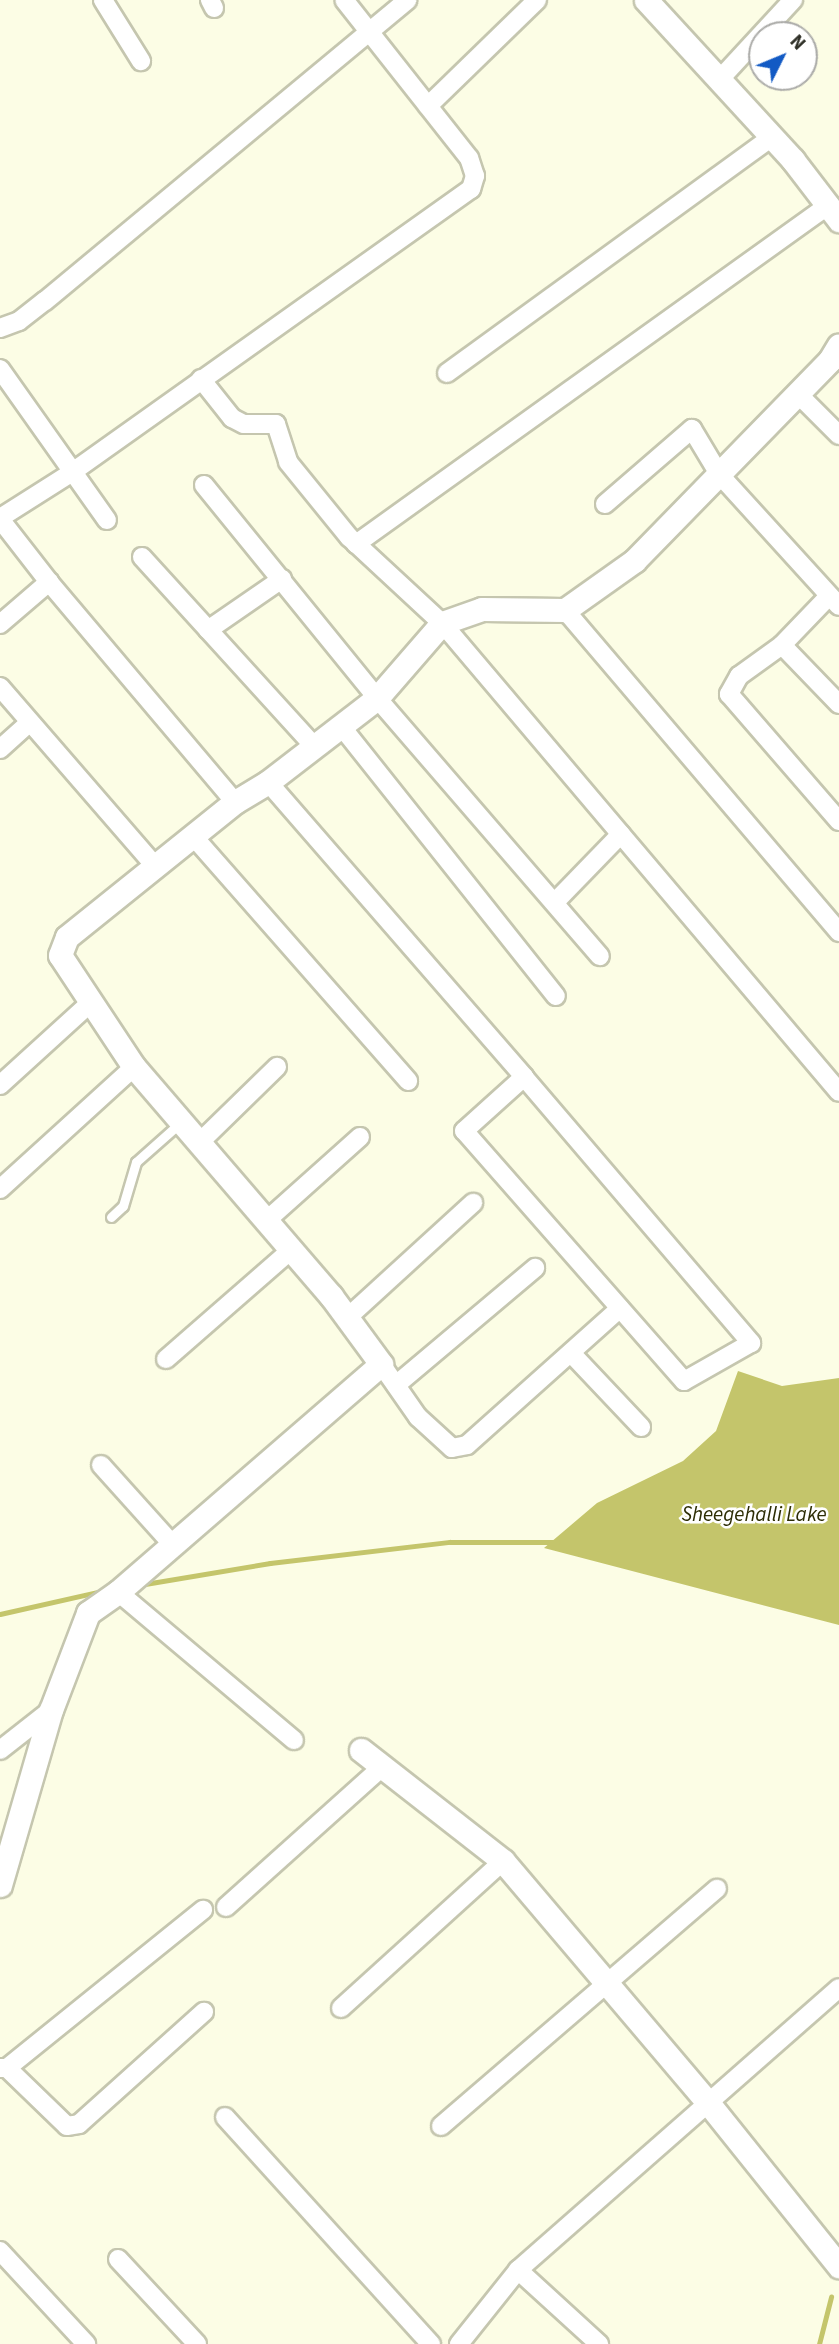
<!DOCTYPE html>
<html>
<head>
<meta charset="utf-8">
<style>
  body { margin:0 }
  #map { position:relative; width:839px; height:2344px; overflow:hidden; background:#fcfde5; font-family:"Source Sans 3",sans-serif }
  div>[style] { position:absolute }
  .water>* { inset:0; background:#c4c56b }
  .stream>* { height:5px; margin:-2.5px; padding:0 2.5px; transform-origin:2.5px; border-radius:2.5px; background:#c4c56b }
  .roads { filter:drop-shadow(2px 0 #c5c6af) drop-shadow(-2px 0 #c5c6af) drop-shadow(0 2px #c5c6af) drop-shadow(0 -2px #c5c6af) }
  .lane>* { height:9px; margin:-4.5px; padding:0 4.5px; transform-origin:4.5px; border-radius:4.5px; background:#fff }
  .street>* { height:18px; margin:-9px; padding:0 9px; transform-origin:9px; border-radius:9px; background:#fff }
  .secondary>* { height:23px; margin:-11.5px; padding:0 11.5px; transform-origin:11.5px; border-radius:11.5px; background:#fff }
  span { translate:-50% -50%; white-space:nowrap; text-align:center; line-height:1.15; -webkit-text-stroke:5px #fff; paint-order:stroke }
  .water-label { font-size:21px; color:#2d2d05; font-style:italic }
  .north { position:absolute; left:748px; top:21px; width:70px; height:70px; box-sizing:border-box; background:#fff; border:2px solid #ababa8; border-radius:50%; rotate:47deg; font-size:19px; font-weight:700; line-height:28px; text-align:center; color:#2d2e25 }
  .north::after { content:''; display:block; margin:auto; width:24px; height:32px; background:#125ac4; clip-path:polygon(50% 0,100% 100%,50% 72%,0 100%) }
</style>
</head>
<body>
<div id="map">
  <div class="water">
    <i style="clip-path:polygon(738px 1371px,782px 1386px,839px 1378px,839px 1625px,544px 1548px,597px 1503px,683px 1461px,716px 1431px)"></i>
  </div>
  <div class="stream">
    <i style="left:139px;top:1585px;width:133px;rotate:-9.5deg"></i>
    <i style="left:270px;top:1563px;width:181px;rotate:-6.7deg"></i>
    <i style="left:450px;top:1542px;width:107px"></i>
    <i style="left:0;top:1614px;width:105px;rotate:-12.7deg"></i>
    <i style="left:819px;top:2344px;width:49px;rotate:-75.7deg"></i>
  </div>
  <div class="roads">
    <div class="lane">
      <i style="left:111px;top:1217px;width:16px;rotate:-43deg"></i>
      <i style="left:123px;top:1206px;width:46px;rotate:-73.5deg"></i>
      <i style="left:136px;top:1162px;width:59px;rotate:-41.6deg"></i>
    </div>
    <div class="street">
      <i style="left:103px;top:0;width:72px;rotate:58.1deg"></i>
      <i style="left:210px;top:0;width:9px;rotate:63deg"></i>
      <i style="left:720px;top:79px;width:108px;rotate:-47.3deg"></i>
      <i style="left:428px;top:106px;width:152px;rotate:-44.2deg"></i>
      <i style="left:0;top:328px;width:20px;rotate:-20deg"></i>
      <i style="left:19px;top:321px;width:33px;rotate:-38deg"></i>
      <i style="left:45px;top:301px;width:471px;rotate:-39.7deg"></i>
      <i style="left:0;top:369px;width:185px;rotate:54.7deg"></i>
      <i style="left:447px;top:373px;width:402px;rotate:-36deg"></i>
      <i style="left:201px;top:379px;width:50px;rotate:51.5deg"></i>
      <i style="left:232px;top:418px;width:13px;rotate:27deg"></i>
      <i style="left:244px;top:424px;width:32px"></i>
      <i style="left:276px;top:424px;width:40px;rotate:72deg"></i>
      <i style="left:288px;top:462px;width:97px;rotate:50.9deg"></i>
      <i style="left:349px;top:537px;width:127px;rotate:42.8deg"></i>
      <i style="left:442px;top:623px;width:614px;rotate:49.75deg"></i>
      <i style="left:798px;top:394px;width:58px;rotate:45deg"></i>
      <i style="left:204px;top:485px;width:274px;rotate:50.9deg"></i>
      <i style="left:377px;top:698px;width:341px;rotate:49.2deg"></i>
      <i style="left:605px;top:504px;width:115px;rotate:-40.8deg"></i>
      <i style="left:692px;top:429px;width:52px;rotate:59deg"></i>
      <i style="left:719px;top:474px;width:178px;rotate:47.7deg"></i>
      <i style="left:0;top:518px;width:84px;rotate:-32.4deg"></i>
      <i style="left:71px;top:473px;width:491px;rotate:-35.4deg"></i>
      <i style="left:471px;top:189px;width:14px;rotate:-73deg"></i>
      <i style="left:475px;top:176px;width:19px;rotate:-108deg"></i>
      <i style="left:469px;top:158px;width:201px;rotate:-128.3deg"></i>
      <i style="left:0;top:519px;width:80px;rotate:52.1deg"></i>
      <i style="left:356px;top:544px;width:583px;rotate:-35.65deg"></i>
      <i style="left:142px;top:557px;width:256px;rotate:47.7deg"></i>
      <i style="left:829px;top:596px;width:68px;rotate:133.8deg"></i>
      <i style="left:782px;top:645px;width:53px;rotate:144.2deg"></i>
      <i style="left:739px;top:676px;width:21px;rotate:119deg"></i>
      <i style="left:729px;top:694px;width:168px;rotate:49.1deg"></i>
      <i style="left:565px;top:610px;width:423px;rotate:49.6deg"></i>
      <i style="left:0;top:624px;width:65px;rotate:-40.6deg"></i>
      <i style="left:49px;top:582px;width:288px;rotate:49.8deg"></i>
      <i style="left:208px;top:630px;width:90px;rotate:-34.6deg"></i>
      <i style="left:782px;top:645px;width:82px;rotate:46deg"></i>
      <i style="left:0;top:687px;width:235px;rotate:49.1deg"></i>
      <i style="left:341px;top:726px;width:345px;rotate:51.5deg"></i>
      <i style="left:0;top:749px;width:38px;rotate:-42deg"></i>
      <i style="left:268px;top:782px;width:391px;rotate:49deg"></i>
      <i style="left:524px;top:1077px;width:350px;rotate:49.5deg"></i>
      <i style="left:751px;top:1343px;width:77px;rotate:150.4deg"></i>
      <i style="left:684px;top:1381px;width:333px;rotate:-131.3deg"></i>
      <i style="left:464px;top:1131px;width:81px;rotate:-42deg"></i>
      <i style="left:193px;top:836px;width:326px;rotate:48.7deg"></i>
      <i style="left:556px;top:901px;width:93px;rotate:-45.9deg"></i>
      <i style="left:0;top:1085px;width:120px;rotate:-42.3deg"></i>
      <i style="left:199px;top:1143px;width:109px;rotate:-44.3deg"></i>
      <i style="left:0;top:1189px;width:181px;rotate:-42.3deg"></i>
      <i style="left:266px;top:1221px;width:126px;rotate:-41.8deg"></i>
      <i style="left:347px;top:1318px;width:171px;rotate:-42.4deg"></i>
      <i style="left:571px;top:1353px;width:102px;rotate:46.6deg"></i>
      <i style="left:166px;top:1359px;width:166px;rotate:-41.1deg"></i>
      <i style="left:381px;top:1364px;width:65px;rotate:55.1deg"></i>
      <i style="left:418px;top:1417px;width:46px;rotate:42.4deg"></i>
      <i style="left:452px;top:1448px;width:15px;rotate:-11deg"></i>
      <i style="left:467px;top:1445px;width:205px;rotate:-41.8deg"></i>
      <i style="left:396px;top:1385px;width:182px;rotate:-40.1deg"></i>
      <i style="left:101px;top:1465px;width:108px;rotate:48deg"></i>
      <i style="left:118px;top:1592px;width:230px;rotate:40.1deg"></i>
      <i style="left:0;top:1750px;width:65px;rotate:-38.1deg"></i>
      <i style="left:226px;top:1907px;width:210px;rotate:-41.9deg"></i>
      <i style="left:341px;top:2008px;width:219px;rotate:-42.2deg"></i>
      <i style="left:0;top:2068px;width:7px"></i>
      <i style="left:7px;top:2068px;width:252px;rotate:-38.9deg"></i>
      <i style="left:7px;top:2068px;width:83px;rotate:44deg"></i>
      <i style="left:67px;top:2126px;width:12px;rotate:-9deg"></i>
      <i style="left:79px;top:2124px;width:168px;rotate:-41.9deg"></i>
      <i style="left:225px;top:2117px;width:307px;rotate:47.8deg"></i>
      <i style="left:441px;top:2126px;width:364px;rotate:-40.7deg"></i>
      <i style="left:0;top:2251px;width:127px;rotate:47.2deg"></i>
      <i style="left:118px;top:2259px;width:116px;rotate:47.1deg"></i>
      <i style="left:518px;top:2270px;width:110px;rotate:42.4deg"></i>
      <i style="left:459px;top:2344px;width:95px;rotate:-51.4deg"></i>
      <i style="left:518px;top:2270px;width:427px;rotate:-41.3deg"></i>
    </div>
    <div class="secondary">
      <i style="left:646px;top:0;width:217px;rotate:47.4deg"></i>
      <i style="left:793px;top:160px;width:76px;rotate:52.5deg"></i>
      <i style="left:361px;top:1750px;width:180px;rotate:38deg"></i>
      <i style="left:503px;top:1861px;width:319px;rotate:49.7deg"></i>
      <i style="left:709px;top:2104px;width:208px;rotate:51.3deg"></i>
      <i style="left:0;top:1885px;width:182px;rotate:-73.8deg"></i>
      <i style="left:51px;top:1710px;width:104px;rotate:-69.1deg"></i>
      <i style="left:88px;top:1613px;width:37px;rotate:-35deg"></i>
      <i style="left:118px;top:1592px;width:348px;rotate:-40.9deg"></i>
      <i style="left:381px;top:1364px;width:84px;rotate:-126.3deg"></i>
      <i style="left:331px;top:1296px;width:302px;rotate:-130.7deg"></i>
      <i style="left:134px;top:1067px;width:134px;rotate:-123.5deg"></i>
      <i style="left:60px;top:955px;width:19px;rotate:-69deg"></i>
      <i style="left:67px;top:937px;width:216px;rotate:-38.8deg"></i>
      <i style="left:235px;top:802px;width:39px;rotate:-31deg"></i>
      <i style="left:268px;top:782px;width:138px;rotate:-37.6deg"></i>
      <i style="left:377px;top:698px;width:99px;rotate:-49.1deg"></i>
      <i style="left:442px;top:623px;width:42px;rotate:-19.3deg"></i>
      <i style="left:482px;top:609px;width:83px;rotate:0.7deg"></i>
      <i style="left:565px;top:610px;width:85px;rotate:-35.4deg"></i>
      <i style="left:634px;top:561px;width:281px;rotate:-45.7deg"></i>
      <i style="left:830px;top:360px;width:17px;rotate:-59deg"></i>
    </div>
  </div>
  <div class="water-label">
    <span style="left:754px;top:1514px">Sheegehalli Lake</span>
  </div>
  <div class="north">N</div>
</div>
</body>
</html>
